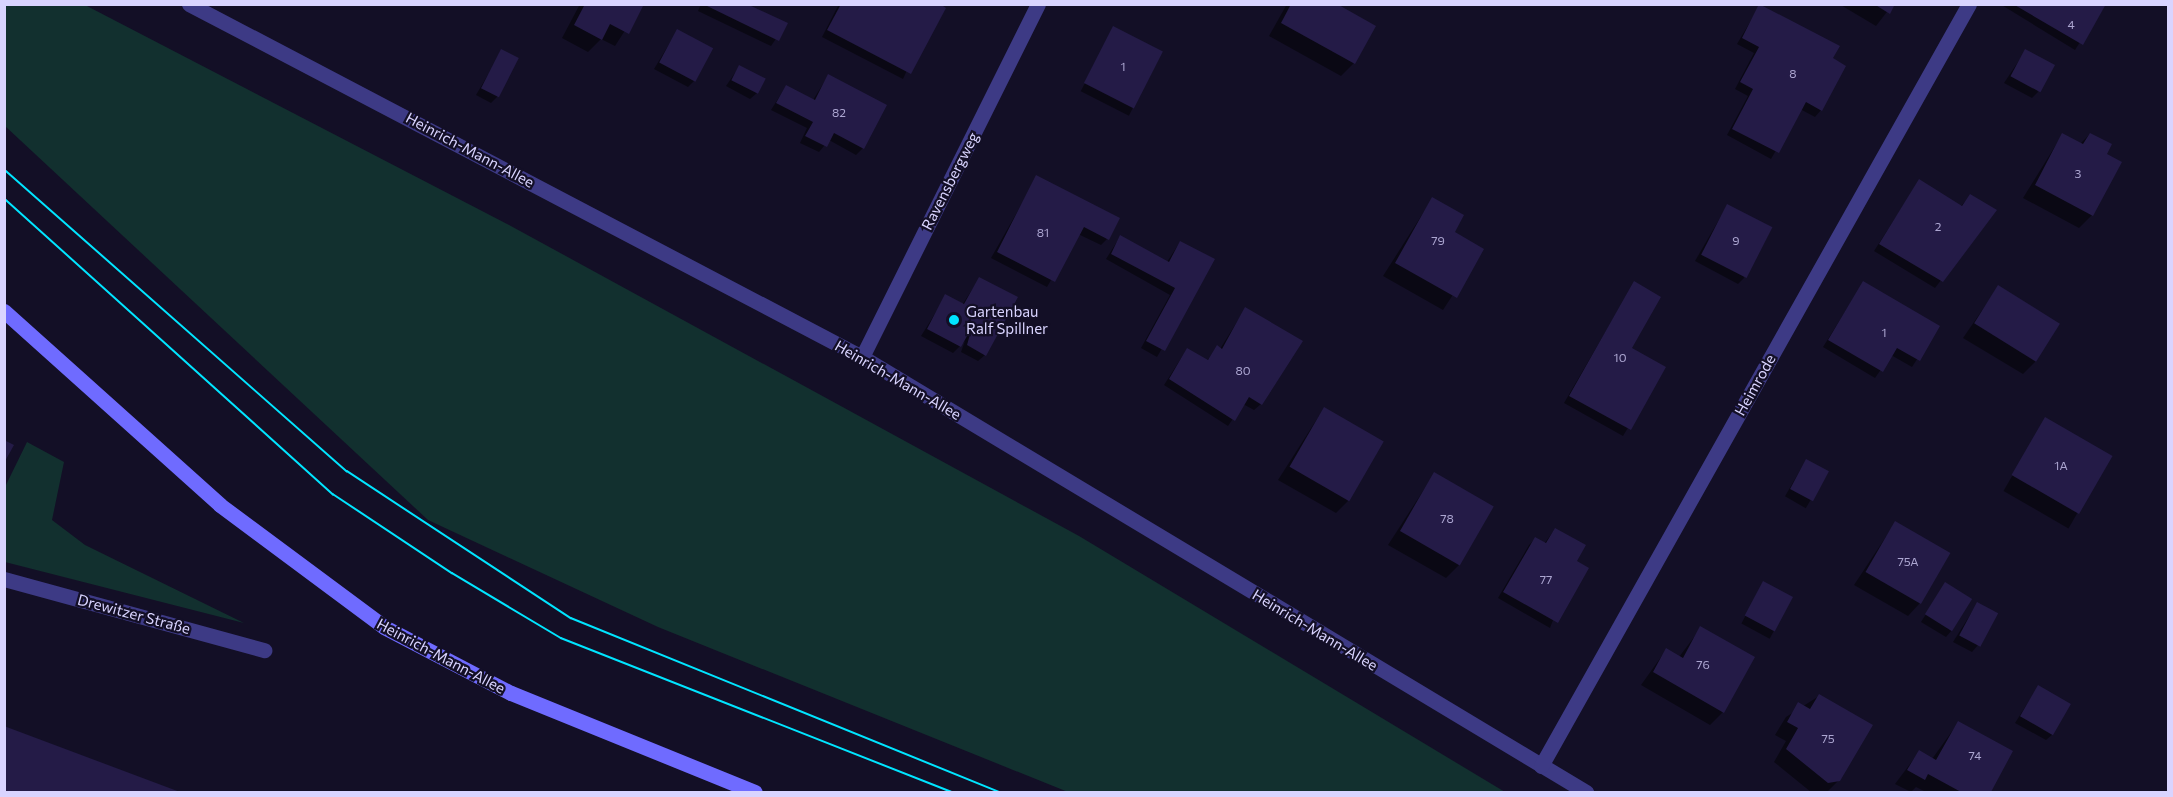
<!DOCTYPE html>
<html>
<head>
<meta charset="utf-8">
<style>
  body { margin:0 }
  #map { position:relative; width:2173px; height:797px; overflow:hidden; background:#130f26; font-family:Commissioner,sans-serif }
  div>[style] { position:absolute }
  .green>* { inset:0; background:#12302f }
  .shadow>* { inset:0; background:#0007; transform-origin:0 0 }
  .building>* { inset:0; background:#241b47; transform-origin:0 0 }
  .street>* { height:15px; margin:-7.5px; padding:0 7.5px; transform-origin:7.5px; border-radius:7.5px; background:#3d3a85 }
  .secondary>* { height:15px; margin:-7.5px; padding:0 7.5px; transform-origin:7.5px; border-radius:7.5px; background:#6f6bff }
  .tram>* { height:1.5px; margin:-0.75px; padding:0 0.75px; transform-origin:0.75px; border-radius:0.75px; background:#00e5ff }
  .dots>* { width:16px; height:16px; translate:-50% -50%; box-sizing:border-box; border:3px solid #130f26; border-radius:50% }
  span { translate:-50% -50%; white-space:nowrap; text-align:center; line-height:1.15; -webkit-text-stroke:4.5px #130f26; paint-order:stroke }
  .number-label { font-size:12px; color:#aca6d1 }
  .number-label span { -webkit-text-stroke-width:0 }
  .street-label { font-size:15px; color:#d9d4ff }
  .poi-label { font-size:15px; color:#d9d4ff }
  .left { translate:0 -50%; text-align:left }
  .frame { position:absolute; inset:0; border:6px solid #d9d4ff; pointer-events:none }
</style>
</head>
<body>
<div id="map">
  <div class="green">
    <i style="clip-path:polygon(4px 5px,85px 5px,509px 225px,1079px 536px,1505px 792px,1068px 792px,658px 627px,428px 520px,5px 126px)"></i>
    <i style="clip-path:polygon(27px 442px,64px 462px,52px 520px,85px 545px,244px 623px,5px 562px,5px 487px)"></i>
  </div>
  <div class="shadow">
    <i style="clip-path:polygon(580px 4px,642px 4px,615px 46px,601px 39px,588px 52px,562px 38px)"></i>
    <i style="clip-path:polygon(701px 4px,746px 4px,786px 24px,771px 46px,698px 11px)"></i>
    <i style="clip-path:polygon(839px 4px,937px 4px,903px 79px,822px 37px)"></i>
    <i style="clip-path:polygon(1287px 4px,1334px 4px,1354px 63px,1341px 76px,1269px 36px)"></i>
    <i style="clip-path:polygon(1839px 4px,1893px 4px,1876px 26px)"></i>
    <i style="clip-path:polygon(2000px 4px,2104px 4px,2075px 50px)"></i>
    <i style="clip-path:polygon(1760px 5px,1831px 59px,1821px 110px,1815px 117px,1800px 109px,1771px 159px,1727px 135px,1748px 96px,1735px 89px,1754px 53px,1737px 44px)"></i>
    <i style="left:1113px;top:28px;width:54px;height:71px;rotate:27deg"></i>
    <i style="clip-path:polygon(677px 31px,694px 81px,688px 87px,654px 69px)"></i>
    <i style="clip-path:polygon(2026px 50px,2038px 92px,2032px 98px,2004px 83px)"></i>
    <i style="clip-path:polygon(502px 51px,497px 97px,491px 103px,476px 95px)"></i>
    <i style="clip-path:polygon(739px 67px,757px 93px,750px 99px,726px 86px)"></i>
    <i style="clip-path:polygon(828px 76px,863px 148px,856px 155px,829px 140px,819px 152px,800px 143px,807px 128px,771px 110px,786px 86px,813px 100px)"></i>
    <i style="clip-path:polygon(2090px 134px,2105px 155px,2092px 215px,2079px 228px,2023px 198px,2062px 135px,2080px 144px)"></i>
    <i style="clip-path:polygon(1037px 177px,1107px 239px,1101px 245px,1078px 234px,1047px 287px,991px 258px)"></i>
    <i style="clip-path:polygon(1919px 181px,1961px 206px,1970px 196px,1994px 211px,1935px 288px,1874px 251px)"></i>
    <i style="clip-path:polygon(1432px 199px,1453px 233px,1482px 250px,1443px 310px,1383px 276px)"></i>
    <i style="clip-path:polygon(1727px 206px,1744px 278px,1738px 284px,1695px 261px)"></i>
    <i style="clip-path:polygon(1120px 237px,1167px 262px,1180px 242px,1213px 260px,1157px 357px,1141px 348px,1170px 295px,1106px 259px)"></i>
    <i style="clip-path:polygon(979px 279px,985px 355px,978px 361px,961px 352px,965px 341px,953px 353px,921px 336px,946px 296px,962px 305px)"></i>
    <i style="clip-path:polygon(1634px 283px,1630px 348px,1664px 368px,1623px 436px,1564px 403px)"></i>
    <i style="clip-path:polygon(1863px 283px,1938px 327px,1912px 367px,1891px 355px,1875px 378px,1823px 347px)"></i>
    <i style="clip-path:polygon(1998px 287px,2036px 361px,2023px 374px,1963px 338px)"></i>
    <i style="clip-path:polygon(1245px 309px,1261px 404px,1254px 410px,1243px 404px,1228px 426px,1164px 385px,1187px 349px,1206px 361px,1220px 349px)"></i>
    <i style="clip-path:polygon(1324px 408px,1348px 501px,1336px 513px,1278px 480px)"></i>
    <i style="left:2045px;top:419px;width:75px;height:83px;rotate:30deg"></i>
    <i style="left:1806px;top:460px;width:24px;height:42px;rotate:30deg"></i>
    <i style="clip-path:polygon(1434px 474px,1459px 565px,1446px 578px,1388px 545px)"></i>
    <i style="clip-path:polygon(1895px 523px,1920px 603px,1908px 616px,1854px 585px)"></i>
    <i style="clip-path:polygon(1555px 529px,1575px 562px,1550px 628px,1498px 598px,1529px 545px,1535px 539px,1544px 544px)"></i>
    <i style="left:1763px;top:583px;width:32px;height:46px;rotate:28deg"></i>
    <i style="clip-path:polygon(1945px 584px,1952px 630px,1946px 637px,1921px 622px)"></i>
    <i style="clip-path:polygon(1977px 604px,1978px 645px,1972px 652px,1953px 642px)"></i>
    <i style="clip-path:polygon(1701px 628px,1723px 712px,1710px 725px,1641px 685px,1666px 650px,1679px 657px)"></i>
    <i style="clip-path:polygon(2038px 687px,2053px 734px,2046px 740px,2015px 723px)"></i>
    <i style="clip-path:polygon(1819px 696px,1839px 780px,1827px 792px,1811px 792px,1774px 762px,1786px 741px,1775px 735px,1786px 717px)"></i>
    <i style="clip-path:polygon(1958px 723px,2011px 752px,1989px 792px,1926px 792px,1916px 787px,1911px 792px,1895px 784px,1919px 752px,1932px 759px)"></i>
    <i style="clip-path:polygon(4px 727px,177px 792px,4px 792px)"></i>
  </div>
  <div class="building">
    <i style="clip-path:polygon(585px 4px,644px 4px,629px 34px,610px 24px,602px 40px,574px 25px)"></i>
    <i style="clip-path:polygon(841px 4px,940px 4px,946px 8px,911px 74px,827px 30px)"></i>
    <i style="clip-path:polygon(1291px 4px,1337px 4px,1376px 26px,1355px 64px,1281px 23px)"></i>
    <i style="clip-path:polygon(1759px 4px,1840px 46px,1833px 58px,1846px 66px,1822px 111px,1806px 102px,1779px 153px,1732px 129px,1753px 89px,1740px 82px,1759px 47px,1742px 38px)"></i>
    <i style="clip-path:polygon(1874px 4px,1895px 4px,1890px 14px)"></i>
    <i style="clip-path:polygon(2013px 4px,2106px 4px,2083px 45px)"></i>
    <i style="clip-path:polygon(705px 5px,749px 5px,788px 23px,779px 41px)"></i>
    <i style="left:1113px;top:26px;width:56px;height:64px;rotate:27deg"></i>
    <i style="left:677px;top:29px;width:41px;height:38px;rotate:28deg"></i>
    <i style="left:501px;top:49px;width:20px;height:44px;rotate:27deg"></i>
    <i style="left:2025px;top:49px;width:34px;height:31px;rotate:28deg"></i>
    <i style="left:739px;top:65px;width:30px;height:17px;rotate:27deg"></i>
    <i style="clip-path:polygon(828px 74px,887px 105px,864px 149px,834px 133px,827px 147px,805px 136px,813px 122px,776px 103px,786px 85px,815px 100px)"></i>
    <i style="clip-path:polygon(2062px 133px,2083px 144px,2090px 133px,2112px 144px,2107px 154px,2122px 162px,2093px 216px,2035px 185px)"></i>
    <i style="clip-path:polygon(1036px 175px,1120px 218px,1109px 240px,1084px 227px,1055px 282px,997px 252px)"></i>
    <i style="clip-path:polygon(1919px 179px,1962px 206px,1970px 194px,1997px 210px,1943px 282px,1879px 244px)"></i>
    <i style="clip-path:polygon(1432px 197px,1464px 215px,1455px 232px,1484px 249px,1457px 298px,1395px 263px)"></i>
    <i style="left:1727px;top:204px;width:51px;height:57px;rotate:27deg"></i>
    <i style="clip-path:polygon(1120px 235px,1169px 262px,1180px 241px,1215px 259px,1165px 351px,1146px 341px,1175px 288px,1111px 254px)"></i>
    <i style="clip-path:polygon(979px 277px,1018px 297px,986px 356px,967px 345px,972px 327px,961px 347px,927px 329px,945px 294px,964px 304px)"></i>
    <i style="clip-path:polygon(1634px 281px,1661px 297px,1632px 348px,1666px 367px,1631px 430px,1569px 396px)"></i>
    <i style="clip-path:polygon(1863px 281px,1940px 326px,1920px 361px,1897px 348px,1883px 372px,1828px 340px)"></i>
    <i style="left:1998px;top:285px;width:73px;height:45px;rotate:32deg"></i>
    <i style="clip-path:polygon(1245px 307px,1303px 341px,1262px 405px,1249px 397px,1235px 421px,1169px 379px,1187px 348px,1208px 360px,1217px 345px,1222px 349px)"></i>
    <i style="left:1324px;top:407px;width:69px;height:69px;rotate:30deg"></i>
    <i style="left:2045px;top:417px;width:78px;height:67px;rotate:30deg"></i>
    <i style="clip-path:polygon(4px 440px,14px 445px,4px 463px)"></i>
    <i style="left:1806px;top:459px;width:26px;height:34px;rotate:28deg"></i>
    <i style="left:1434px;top:472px;width:69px;height:68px;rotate:30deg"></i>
    <i style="left:1895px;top:521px;width:64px;height:59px;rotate:30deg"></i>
    <i style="clip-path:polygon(1555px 528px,1586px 545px,1577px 561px,1589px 568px,1558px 623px,1503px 592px,1535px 537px,1546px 543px)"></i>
    <i style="left:1763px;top:581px;width:34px;height:39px;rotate:28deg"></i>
    <i style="left:1945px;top:582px;width:32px;height:38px;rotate:32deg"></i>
    <i style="left:1977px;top:602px;width:24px;height:38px;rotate:28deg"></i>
    <i style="clip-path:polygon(1700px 626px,1755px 657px,1724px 713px,1653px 672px,1666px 648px,1683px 658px)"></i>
    <i style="left:2038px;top:685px;width:38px;height:36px;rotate:30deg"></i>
    <i style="clip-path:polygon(1819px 694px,1873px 725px,1840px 781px,1828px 783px,1786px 749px,1798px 728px,1787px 722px,1798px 702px,1810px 709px)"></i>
    <i style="clip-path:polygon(1958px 721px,2013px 751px,1991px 792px,1961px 792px,1928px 774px,1925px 780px,1907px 770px,1919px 750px,1936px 760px)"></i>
    <i style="clip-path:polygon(4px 726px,180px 792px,4px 792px)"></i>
  </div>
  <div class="street">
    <i style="left:189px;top:4px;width:760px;rotate:27.68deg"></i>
    <i style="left:862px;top:357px;width:845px;rotate:31deg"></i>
    <i style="left:862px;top:357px;width:394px;rotate:-63.5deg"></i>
    <i style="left:4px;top:579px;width:270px;rotate:15.3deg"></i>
    <i style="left:1541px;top:766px;width:874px;rotate:-60.68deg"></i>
  </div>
  <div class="secondary">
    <i style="left:4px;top:311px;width:290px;rotate:41.9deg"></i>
    <i style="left:220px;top:505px;width:204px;rotate:36.6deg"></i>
    <i style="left:384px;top:627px;width:143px;rotate:27.5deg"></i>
    <i style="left:511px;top:693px;width:263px;rotate:22.1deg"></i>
  </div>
  <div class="tram">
    <i style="left:4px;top:169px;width:457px;rotate:41.4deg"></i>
    <i style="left:347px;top:471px;width:268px;rotate:33.3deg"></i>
    <i style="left:571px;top:618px;width:463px;rotate:22.1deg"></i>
    <i style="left:4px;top:198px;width:443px;rotate:42deg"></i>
    <i style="left:333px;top:494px;width:143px;rotate:33.6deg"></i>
    <i style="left:452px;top:573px;width:127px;rotate:30.8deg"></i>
    <i style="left:561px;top:638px;width:419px;rotate:21.5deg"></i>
  </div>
  <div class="dots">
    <i style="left:954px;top:320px;background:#00e5ff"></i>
  </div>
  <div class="number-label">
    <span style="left:2071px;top:25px">4</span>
    <span style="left:1123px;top:67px">1</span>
    <span style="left:1793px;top:74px">8</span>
    <span style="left:839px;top:113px">82</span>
    <span style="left:2078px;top:174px">3</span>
    <span style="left:1938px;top:227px">2</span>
    <span style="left:1043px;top:233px">81</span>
    <span style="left:1438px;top:241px">79</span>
    <span style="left:1736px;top:241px">9</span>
    <span style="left:1884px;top:333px">1</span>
    <span style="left:1620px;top:358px">10</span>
    <span style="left:1243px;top:371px">80</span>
    <span style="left:2061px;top:466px">1A</span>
    <span style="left:1447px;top:519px">78</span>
    <span style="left:1908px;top:562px">75A</span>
    <span style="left:1546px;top:580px">77</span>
    <span style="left:1703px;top:665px">76</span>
    <span style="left:1828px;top:739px">75</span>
    <span style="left:1975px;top:756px">74</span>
  </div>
  <div class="street-label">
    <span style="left:470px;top:150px;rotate:28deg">Heinrich-Mann-Allee</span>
    <span style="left:950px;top:181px;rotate:-63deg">Ravensbergweg</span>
    <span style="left:898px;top:380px;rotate:30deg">Heinrich-Mann-Allee</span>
    <span style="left:1755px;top:385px;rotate:-61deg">Heimrode</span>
    <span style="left:134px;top:614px;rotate:15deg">Drewitzer Straße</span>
    <span style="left:1315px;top:630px;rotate:31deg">Heinrich-Mann-Allee</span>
    <span style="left:441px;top:656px;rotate:28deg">Heinrich-Mann-Allee</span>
  </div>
  <div class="poi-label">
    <span class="left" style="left:966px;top:320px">Gartenbau<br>Ralf Spillner</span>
  </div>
  <div class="frame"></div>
</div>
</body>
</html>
